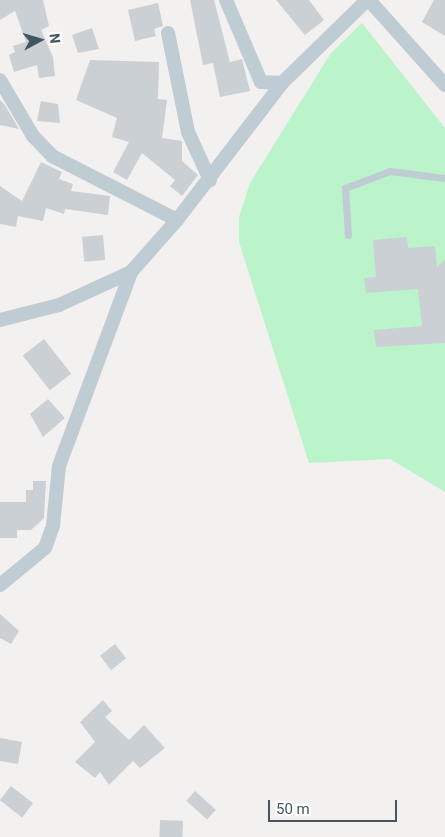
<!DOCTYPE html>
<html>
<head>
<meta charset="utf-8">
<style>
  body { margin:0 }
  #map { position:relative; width:445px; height:837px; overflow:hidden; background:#f3f0f0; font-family:Roboto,sans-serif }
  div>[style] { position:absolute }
  .green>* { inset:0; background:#bbf3ca }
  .building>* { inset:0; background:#cbd0d5; transform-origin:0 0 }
  .service>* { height:7px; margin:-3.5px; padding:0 3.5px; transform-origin:3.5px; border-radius:3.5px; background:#bfccd3 }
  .minor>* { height:14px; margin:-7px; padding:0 7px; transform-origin:7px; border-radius:7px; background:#bfccd3 }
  span { translate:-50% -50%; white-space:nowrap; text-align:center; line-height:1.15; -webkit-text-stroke:4px #fff; paint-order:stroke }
  .north { position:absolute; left:15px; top:15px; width:50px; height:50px; -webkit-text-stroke:4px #fff; paint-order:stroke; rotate:84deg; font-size:14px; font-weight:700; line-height:20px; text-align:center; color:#46565f }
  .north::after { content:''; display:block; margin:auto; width:18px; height:22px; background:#46565f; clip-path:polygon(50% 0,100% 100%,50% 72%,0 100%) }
  .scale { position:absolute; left:268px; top:800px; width:129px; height:22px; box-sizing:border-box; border:2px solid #46565f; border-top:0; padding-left:6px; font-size:15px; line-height:18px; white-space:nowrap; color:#46565f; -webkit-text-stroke:4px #fff; paint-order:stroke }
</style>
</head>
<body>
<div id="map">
  <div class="green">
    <i style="clip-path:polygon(362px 23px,445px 128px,445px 492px,390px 459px,309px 463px,239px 242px,239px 217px,250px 183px,331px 53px)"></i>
  </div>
  <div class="building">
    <i style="clip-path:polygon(0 0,43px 0,49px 26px,41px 30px,53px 57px,55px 76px,39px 78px,37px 65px,14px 72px,9px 55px,15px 52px,13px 46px,26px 42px,15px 11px,0 20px)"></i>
    <i style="clip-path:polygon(190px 0,214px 0,230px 62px,242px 59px,250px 91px,220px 97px,213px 63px,203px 65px)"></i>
    <i style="clip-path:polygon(276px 0,309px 0,324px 20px,305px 35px)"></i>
    <i style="clip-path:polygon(434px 0,445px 0,445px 36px,422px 22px)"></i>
    <i style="clip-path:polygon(158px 3px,163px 26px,154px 29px,156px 36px,135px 41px,128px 10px)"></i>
    <i style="clip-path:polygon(92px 28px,99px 49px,78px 53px,72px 35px)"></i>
    <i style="clip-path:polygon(90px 60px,159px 62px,158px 99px,167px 100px,162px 138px,182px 141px,182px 161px,198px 175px,182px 196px,170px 186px,175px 180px,142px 153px,127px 180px,113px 172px,129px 142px,112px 137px,117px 118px,76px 100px)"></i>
    <i style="clip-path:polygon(0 100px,5px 105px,19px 129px,0 125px)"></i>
    <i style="clip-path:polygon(41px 101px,58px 104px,60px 123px,37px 121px)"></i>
    <i style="clip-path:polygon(41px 162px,62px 172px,59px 179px,73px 184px,71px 191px,110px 196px,108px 215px,65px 209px,64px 214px,46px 208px,43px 221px,18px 216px,16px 227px,0 224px,0 186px,22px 201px)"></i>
    <i style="left:103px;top:235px;width:25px;height:21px;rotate:85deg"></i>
    <i style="clip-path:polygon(407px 237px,408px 248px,435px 246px,437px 267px,445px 259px,445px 343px,376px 347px,374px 330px,422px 326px,418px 289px,366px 293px,364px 278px,376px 277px,373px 240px)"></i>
    <i style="left:44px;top:339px;width:44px;height:27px;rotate:52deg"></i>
    <i style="clip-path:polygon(48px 399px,65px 418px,43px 437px,30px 414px)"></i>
    <i style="clip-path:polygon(33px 481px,46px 481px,44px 518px,31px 530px,17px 530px,17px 538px,0 538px,0 502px,26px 502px,26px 490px,33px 490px)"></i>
    <i style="clip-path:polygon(0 614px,19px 631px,11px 644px,0 638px)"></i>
    <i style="left:115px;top:644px;width:18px;height:19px;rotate:52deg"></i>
    <i style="clip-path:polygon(103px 700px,112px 711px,105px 717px,129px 740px,144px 725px,165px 748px,140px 768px,133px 761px,109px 785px,100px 772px,95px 778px,75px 762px,95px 742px,80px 722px)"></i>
    <i style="clip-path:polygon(0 738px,22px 742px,18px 764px,0 761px)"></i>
    <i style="left:11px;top:786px;width:28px;height:18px;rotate:38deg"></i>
    <i style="left:195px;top:791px;width:28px;height:13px;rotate:42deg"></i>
    <i style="left:160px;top:820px;width:23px;height:17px;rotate:2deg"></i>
  </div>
  <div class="service">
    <i style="left:348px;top:235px;width:47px;rotate:-93.7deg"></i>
    <i style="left:345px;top:188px;width:48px;rotate:-20.7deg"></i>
    <i style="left:390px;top:171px;width:55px;rotate:7.3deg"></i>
  </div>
  <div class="minor">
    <i style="left:226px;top:0;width:89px;rotate:66.9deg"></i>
    <i style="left:261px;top:82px;width:21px;rotate:3deg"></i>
    <i style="left:369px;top:0;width:114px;rotate:48.2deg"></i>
    <i style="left:168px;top:33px;width:101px;rotate:78.6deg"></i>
    <i style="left:188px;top:132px;width:53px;rotate:65.4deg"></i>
    <i style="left:0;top:80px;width:65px;rotate:59.5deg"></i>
    <i style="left:33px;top:136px;width:28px;rotate:46deg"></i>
    <i style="left:52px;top:156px;width:140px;rotate:27.1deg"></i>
    <i style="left:177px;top:220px;width:173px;rotate:-52.5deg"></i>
    <i style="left:282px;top:83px;width:119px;rotate:-44.3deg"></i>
    <i style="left:0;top:320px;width:61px;rotate:-14.3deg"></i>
    <i style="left:59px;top:305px;width:79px;rotate:-24.6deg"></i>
    <i style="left:0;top:585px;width:58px;rotate:-39.4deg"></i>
    <i style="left:45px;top:548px;width:23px;rotate:-70deg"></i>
    <i style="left:53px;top:526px;width:60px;rotate:-84.3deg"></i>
    <i style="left:59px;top:466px;width:207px;rotate:-69.6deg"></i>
    <i style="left:131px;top:272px;width:69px;rotate:-48.5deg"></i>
  </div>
  <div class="north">N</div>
  <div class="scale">50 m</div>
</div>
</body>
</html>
